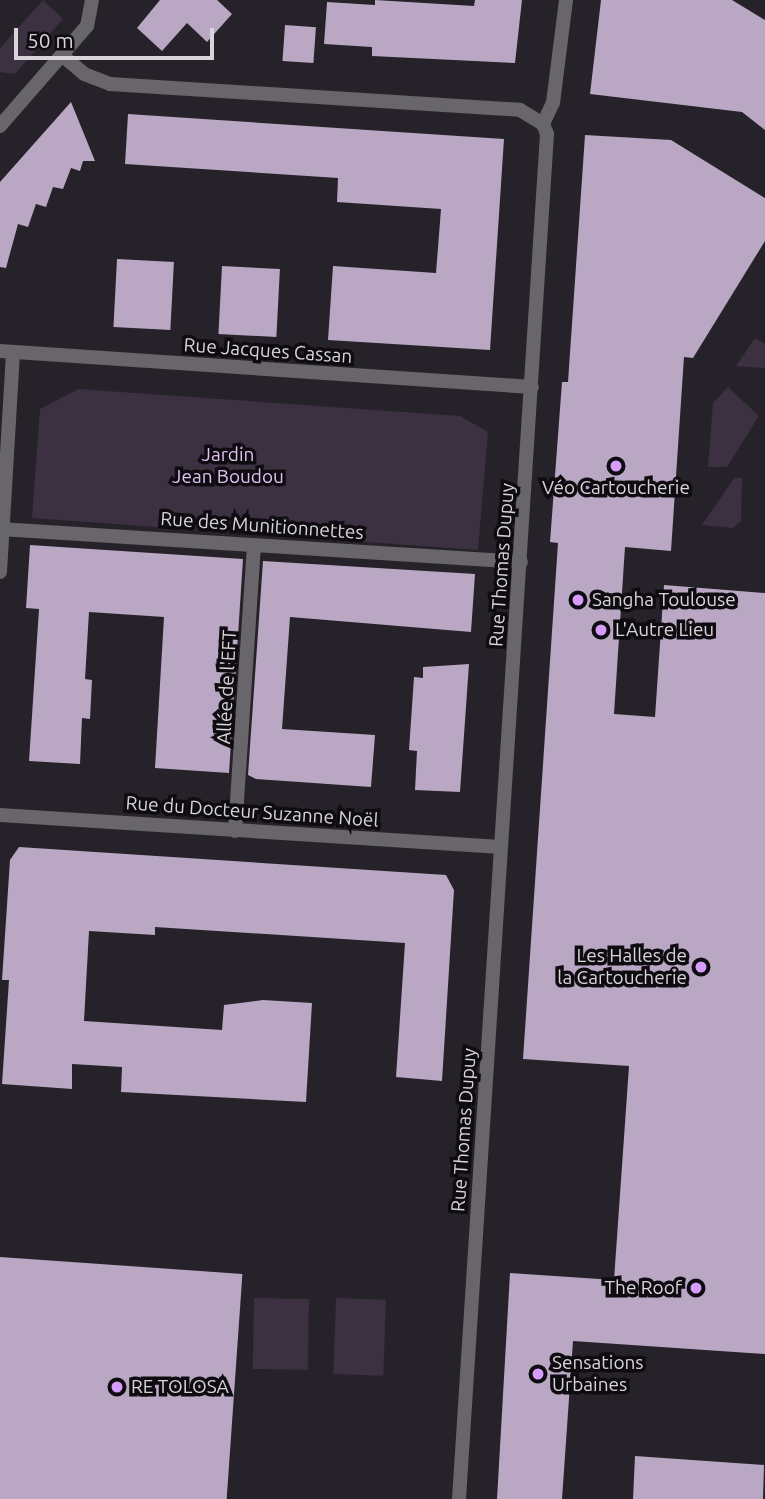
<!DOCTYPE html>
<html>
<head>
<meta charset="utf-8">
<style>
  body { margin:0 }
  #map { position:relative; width:765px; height:1499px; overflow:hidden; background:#262229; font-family:Ubuntu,sans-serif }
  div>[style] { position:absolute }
  .green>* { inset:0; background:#3b3141; transform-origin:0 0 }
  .building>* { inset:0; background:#b9a7c4; transform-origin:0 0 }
  .pedestrian>* { height:14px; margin:-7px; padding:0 7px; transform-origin:7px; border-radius:7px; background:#68666a }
  .minor>* { height:14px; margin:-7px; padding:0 7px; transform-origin:7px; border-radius:7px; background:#68666a }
  .dots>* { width:19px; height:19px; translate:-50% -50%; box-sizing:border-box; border:4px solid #0e0c10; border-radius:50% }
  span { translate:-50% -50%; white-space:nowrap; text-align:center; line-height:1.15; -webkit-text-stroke:7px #0e0c10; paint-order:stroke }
  .street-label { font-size:19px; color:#d8d5da }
  .park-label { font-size:19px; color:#dfc0f1 }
  .poi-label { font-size:19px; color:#d8d5da }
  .left { translate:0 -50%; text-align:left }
  .right { translate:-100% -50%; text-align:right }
  .scale { position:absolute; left:14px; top:28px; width:200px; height:32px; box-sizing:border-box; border:4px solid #d8d5da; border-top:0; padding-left:9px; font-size:21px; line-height:24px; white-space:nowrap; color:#d8d5da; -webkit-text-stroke:5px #0e0c10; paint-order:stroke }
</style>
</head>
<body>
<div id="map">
  <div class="green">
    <i style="clip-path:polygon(43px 0,63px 19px,15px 74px,0 72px,0 48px)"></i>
    <i style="clip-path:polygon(755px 338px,765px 344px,765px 368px,736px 366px)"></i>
    <i style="clip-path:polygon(728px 387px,759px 416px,727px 467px,708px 467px,713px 403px)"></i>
    <i style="clip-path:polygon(78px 389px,460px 416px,488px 432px,478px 550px,32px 518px,40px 409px)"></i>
    <i style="clip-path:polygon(734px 478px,742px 478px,741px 521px,733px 528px,702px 525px)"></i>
    <i style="left:254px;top:1298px;width:55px;height:71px;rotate:1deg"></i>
    <i style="left:336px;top:1298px;width:50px;height:76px;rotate:2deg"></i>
  </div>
  <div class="building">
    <i style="clip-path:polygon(160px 0,217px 0,232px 14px,207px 42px,187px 23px,162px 51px,137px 28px)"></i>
    <i style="clip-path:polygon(375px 0,474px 6px,475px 0,522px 0,515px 63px,372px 56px,372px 47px,324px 44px,327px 2px,375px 5px)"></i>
    <i style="clip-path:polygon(601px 0,732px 0,765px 20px,765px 130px,742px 112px,590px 94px)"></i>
    <i style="left:285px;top:25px;width:31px;height:36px;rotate:4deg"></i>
    <i style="clip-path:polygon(71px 102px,95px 161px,83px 161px,80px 171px,71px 168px,63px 189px,53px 187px,46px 207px,36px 204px,28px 227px,18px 224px,6px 268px,0 267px,0 182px)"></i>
    <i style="clip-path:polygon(128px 114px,504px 139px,490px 350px,328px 340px,333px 266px,436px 273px,441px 209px,337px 202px,338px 178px,125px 164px)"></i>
    <i style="clip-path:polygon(585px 135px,671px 140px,765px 198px,765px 241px,693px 358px,684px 357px,671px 551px,625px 547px,614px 714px,655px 717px,664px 585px,765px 593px,765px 1354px,573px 1341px,562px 1499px,497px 1499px,510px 1273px,614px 1280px,629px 1066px,523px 1059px,558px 543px,550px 542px,562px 382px,568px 382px)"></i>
    <i style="left:117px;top:259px;width:57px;height:68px;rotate:3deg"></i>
    <i style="left:222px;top:266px;width:58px;height:68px;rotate:3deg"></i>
    <i style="clip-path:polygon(30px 545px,243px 559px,229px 773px,155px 768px,164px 617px,89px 612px,85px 679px,92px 680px,90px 719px,82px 718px,80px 764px,29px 761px,39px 609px,26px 608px)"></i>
    <i style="clip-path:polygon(263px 561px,475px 574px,471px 632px,290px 617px,282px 729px,375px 735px,371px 787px,256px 779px,248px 775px)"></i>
    <i style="clip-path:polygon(469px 664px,460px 792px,415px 790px,417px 751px,409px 750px,414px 677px,423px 678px,423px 667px)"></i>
    <i style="clip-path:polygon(19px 847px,446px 875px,454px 890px,442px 1081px,396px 1077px,405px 943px,155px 927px,155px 935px,89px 931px,84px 1021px,222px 1030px,224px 1005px,263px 1000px,312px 1003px,306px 1102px,121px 1092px,122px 1067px,72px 1064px,72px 1089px,2px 1084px,9px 980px,2px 980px,10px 860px)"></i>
    <i style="left:0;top:1257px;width:243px;height:242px;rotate:4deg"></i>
    <i style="clip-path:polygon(635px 1456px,764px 1465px,763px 1499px,633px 1499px)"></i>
  </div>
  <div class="pedestrian">
    <i style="left:0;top:529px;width:522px;rotate:3.62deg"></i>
    <i style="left:235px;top:831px;width:286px;rotate:-86.2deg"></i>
  </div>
  <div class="minor">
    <i style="left:64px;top:57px;width:26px;rotate:40deg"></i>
    <i style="left:84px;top:74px;width:28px;rotate:21deg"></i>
    <i style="left:110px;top:84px;width:411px;rotate:3.6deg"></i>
    <i style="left:520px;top:110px;width:27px;rotate:31deg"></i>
    <i style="left:543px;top:124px;width:11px;rotate:68deg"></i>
    <i style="left:547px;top:134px;width:1368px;rotate:93.69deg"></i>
    <i style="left:543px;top:124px;width:23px;rotate:-65deg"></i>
    <i style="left:553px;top:103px;width:104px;rotate:-82.8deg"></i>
    <i style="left:0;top:126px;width:133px;rotate:-49deg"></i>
    <i style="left:87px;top:26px;width:26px;rotate:-79deg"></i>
    <i style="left:0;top:351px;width:533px;rotate:3.87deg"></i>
    <i style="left:0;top:572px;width:220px;rotate:-86.6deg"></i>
    <i style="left:0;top:815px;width:502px;rotate:3.65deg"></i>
  </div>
  <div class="dots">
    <i style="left:616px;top:466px;background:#d79bf9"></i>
    <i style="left:578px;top:600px;background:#d79bf9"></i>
    <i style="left:601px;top:630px;background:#d79bf9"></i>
    <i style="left:701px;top:967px;background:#d79bf9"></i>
    <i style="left:696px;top:1288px;background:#d79bf9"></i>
    <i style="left:538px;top:1374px;background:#d79bf9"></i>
    <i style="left:117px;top:1387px;background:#d79bf9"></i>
  </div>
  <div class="street-label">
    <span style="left:268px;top:351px;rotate:4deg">Rue Jacques Cassan</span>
    <span style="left:262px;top:526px;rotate:4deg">Rue des Munitionnettes</span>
    <span style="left:502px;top:565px;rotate:-86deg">Rue Thomas Dupuy</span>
    <span style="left:227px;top:687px;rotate:-87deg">Allée de l'EFT</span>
    <span style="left:252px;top:812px;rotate:4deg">Rue du Docteur Suzanne Noël</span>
    <span style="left:464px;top:1130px;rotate:-86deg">Rue Thomas Dupuy</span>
  </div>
  <div class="park-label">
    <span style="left:228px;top:466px">Jardin<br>Jean Boudou</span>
  </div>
  <div class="poi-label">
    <span style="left:616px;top:488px">Véo Cartoucherie</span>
    <span class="left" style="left:592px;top:600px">Sangha Toulouse</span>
    <span class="left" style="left:615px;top:630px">L'Autre Lieu</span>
    <span class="right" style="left:687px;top:967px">Les Halles de<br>la Cartoucherie</span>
    <span class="right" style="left:682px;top:1288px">The Roof</span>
    <span class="left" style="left:552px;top:1374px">Sensations<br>Urbaines</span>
    <span class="left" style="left:131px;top:1387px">RE TOLOSA</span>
  </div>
  <div class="scale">50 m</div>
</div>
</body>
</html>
